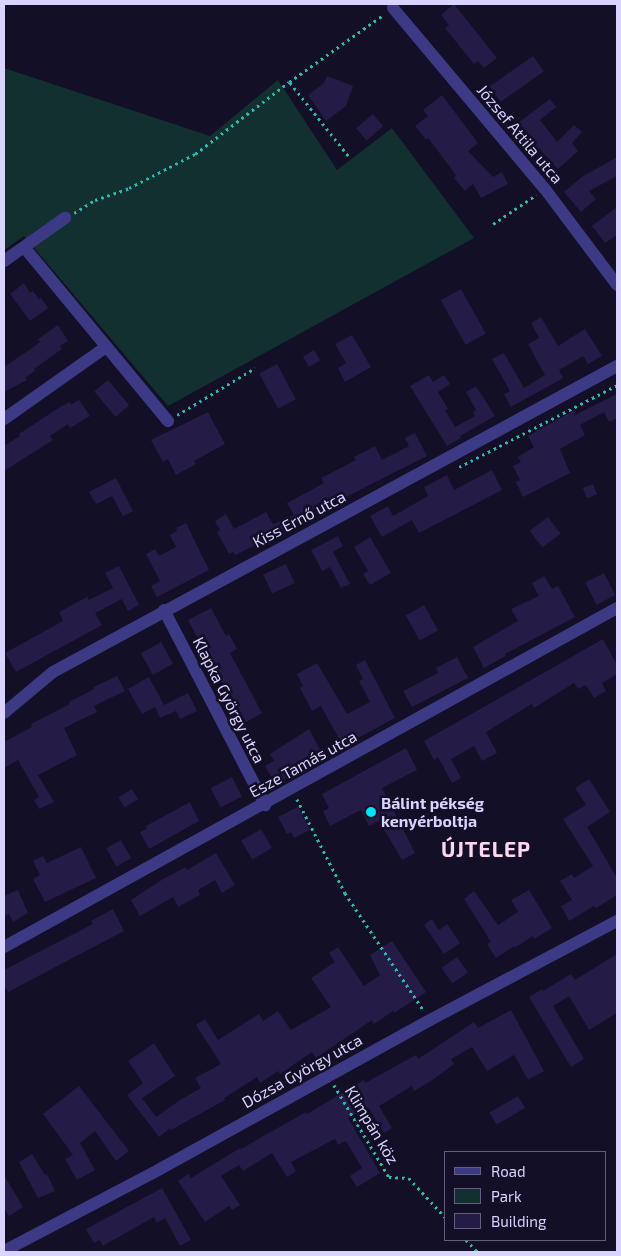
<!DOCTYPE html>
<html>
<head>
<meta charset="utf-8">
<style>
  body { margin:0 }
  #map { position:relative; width:621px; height:1256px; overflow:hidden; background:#130f26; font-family:"Exo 2",sans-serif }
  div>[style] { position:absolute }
  .green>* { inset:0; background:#12302f }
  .building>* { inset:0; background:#241b47; transform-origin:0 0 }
  .path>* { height:2.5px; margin-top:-1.25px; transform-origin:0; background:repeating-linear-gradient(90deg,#2fb8b0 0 2.5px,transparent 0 6.5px) }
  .minor>* { height:12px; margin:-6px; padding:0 6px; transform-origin:6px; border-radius:6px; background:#3d3a85 }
  .dots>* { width:14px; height:14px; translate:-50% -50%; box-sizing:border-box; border:2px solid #130f26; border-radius:50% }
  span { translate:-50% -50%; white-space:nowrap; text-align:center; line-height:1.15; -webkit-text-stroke:5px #130f26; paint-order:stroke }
  .street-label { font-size:16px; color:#d9d4ff }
  .poi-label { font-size:16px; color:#d9d4ff; font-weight:700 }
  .left { translate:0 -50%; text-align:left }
  .district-label { font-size:21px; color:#ffd6f0; font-weight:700; letter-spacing:1px }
  .frame { position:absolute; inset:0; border:5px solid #d9d4ff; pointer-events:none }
  .legend { position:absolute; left:444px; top:1151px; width:162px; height:90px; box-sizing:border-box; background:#130f26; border:1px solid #625e7d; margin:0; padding:6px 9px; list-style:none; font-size:15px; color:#d9d4ff }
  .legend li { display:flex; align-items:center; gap:10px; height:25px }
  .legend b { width:25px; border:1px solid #625e7d }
</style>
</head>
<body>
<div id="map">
  <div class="green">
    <i style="clip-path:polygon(4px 68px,210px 136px,278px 80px,337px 170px,392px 128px,474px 238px,168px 406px,24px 236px,4px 250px)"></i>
  </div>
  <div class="building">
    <i style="clip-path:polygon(454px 4px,497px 58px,484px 68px,478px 61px,474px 64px,445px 28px,449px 25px,441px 15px)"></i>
    <i style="left:533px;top:56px;width:19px;height:53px;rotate:55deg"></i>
    <i style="clip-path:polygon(327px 76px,353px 86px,346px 106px,326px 121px,308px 95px,324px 83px)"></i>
    <i style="clip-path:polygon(442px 95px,478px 143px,468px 151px,493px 177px,502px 172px,508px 184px,481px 198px,473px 184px,465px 191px,454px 178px,456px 175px,428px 138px,426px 140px,415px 126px,428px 116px,423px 110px)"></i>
    <i style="clip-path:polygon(550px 99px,556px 107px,540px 120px,557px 142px,574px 125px,582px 132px,572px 143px,578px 151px,558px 169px,534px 143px,530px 146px,527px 142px,523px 145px,510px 129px)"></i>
    <i style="left:373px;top:114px;width:16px;height:22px;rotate:50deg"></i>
    <i style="clip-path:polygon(617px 157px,617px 176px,589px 191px,596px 199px,581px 212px,564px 192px,582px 177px)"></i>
    <i style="clip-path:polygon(617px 207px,617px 235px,605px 243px,592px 226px)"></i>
    <i style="clip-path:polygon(24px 283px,30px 293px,33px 291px,39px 299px,41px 298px,48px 308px,30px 321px,10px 294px)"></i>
    <i style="left:461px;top:289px;width:51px;height:23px;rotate:61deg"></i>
    <i style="clip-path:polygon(541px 317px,558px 346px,585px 329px,602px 356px,588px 364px,583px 356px,559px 370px,563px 378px,511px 407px,504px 394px,510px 391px,492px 359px,504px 353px,524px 388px,545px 375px,528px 344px,539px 338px,531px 323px)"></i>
    <i style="clip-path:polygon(58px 325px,68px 341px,60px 346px,62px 349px,34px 369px,35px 371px,25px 378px,27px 380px,4px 392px,4px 367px,32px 348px,40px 342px,38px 339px)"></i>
    <i style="clip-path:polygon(352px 335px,371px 367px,345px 382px,338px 368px,346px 363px,335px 344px)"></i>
    <i style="left:314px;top:350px;width:12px;height:13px;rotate:59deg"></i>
    <i style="left:277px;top:364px;width:40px;height:20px;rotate:62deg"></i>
    <i style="clip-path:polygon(429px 375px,433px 382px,444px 375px,450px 384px,438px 392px,448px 409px,445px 410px,455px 427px,475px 416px,473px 412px,476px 410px,466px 392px,476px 386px,495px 416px,460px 436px,461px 438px,447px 446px,410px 386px)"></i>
    <i style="left:108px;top:380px;width:33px;height:18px;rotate:50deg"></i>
    <i style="clip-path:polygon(617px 394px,617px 418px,609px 422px,604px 412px,580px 425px,585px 435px,560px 449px,570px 473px,523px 497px,516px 482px,520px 480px,513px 466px,521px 462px,518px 457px,534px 447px,528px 436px,573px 411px,575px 415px)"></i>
    <i style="clip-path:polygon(79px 400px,90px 416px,70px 428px,68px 424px,50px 436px,53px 440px,4px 471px,4px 446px,20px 436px,19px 434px,60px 407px,70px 402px,71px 405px)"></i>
    <i style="clip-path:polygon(208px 412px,225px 444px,194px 461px,196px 464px,176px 475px,168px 459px,163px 462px,151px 440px)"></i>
    <i style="clip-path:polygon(415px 433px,427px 456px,340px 500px,337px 495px,317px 506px,320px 512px,299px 524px,235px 555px,233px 552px,229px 554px,217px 532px,220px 530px,215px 521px,226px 514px,234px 529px,266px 512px,273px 524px,294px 515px,287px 503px,324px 483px,321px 478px,356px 460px,354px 457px,375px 446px,382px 460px,409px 446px,405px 438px)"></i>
    <i style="clip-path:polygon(492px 470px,502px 490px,419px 533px,412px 520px,382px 537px,370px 516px,388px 506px,393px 516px,428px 496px,424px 487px,447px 475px,454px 490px)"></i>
    <i style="clip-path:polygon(116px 478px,133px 511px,123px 516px,112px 496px,96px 504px,89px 492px)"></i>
    <i style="left:593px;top:484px;width:11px;height:11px;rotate:68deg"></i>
    <i style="left:548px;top:517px;width:21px;height:23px;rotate:53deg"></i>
    <i style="clip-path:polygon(186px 523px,209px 570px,157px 597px,151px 586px,160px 581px,146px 554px,155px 549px,159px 556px,176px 547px,170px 535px,177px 531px,176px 528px)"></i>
    <i style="clip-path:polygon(338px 536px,343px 546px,333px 552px,350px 584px,341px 588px,330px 567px,322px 571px,311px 550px)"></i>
    <i style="clip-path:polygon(370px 537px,391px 573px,370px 585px,363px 574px,368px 571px,354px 547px)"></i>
    <i style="left:286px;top:564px;width:21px;height:25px;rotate:65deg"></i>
    <i style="clip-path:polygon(119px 566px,139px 605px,128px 611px,122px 599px,95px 613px,102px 625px,16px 672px,5px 653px,63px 621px,59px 612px,87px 597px,89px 600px,113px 588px,105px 573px)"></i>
    <i style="left:604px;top:573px;width:25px;height:21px;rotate:63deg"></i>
    <i style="clip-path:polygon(544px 576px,552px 589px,558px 586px,575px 617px,505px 654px,506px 656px,484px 668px,473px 647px,518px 621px,511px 609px,539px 596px,532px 583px)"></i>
    <i style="left:424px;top:605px;width:29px;height:21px;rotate:61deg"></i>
    <i style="clip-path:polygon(211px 608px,226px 636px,229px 634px,237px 649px,230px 653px,262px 713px,246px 722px,230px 694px,228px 695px,188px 620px)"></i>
    <i style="clip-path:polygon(603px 639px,617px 665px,617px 674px,602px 683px,606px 691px,594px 698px,586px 685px,578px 689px,574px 683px,534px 708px,532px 704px,486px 732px,497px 753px,482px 761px,474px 746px,451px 759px,461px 778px,452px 783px,438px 757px,434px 760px,424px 741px)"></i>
    <i style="left:161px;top:642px;width:25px;height:23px;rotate:61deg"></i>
    <i style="clip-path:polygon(457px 657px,468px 678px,412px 707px,403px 691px,438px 673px,436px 668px)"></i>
    <i style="clip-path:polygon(365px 660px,395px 718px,343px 746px,321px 706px,312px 711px,300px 688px,303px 686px,297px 674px,317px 663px,347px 714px,370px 702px,359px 681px,363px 679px,356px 665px)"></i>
    <i style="clip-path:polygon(117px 676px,125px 691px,94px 706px,97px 712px,64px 728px,77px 755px,38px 775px,54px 802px,39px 809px,34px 800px,39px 797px,18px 760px,4px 768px,4px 742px,32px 727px,31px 724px,70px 704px,69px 702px,94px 689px,94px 687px)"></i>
    <i style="clip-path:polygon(149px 677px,164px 705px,188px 693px,197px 711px,180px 719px,176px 711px,160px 718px,155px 707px,142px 714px,128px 689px)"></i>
    <i style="clip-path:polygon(309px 729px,324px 757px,275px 784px,265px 766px,274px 761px,270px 754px)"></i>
    <i style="clip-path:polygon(406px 748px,417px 770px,382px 788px,415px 853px,402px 860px,379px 821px,369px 826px,361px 810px,330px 826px,323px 811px,329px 808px,322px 794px)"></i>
    <i style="left:232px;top:777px;width:22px;height:24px;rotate:63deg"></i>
    <i style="clip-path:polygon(589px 779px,610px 812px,587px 827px,617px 878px,617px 895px,596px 908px,594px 906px,569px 921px,561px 906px,572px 900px,560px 881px,572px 874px,574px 878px,593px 866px,563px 819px,586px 805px,575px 788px)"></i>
    <i style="left:132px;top:789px;width:12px;height:16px;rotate:59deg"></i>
    <i style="clip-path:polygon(190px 802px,199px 821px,149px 849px,140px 832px,147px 829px,146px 826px)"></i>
    <i style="clip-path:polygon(298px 807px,310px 830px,294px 838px,291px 832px,287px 834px,278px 817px)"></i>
    <i style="left:261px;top:829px;width:22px;height:23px;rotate:60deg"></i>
    <i style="left:121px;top:840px;width:21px;height:17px;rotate:61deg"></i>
    <i style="clip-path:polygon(81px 847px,96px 878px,45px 902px,33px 879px,40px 875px,33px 861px,43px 856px,47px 863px)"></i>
    <i style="clip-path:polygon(216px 853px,235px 885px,222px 893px,215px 880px,198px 890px,200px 895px,178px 907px,173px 897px,140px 916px,131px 900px,163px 879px,186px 867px,187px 870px)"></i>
    <i style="clip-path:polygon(18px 890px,28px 913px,13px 922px,9px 914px,4px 916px,4px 896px)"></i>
    <i style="clip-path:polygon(529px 890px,552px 928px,534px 939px,533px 936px,516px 947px,514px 946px,496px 958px,487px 944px,491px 942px,464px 899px,474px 891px,498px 925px,518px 912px,511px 900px)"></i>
    <i style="clip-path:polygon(113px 909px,124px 931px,8px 992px,4px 985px,4px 970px,93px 924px,91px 921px)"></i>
    <i style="clip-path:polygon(432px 919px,439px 930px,447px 924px,460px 943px,444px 954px,424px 925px)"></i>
    <i style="clip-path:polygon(392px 941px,426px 992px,394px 1013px,393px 1011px,374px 1024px,372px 1020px,316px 1058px,312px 1052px,280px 1074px,278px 1071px,260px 1083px,257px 1077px,224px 1098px,225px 1100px,171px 1130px,170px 1128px,159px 1137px,127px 1095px,143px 1083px,128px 1061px,154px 1043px,175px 1076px,142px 1098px,156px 1117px,180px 1100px,201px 1088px,195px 1078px,221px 1064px,196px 1025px,205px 1019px,218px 1040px,259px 1014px,263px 1021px,278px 1011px,291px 1030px,331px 1007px,311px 978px,335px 962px,329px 953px,338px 947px,364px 986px,380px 975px,370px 955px)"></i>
    <i style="clip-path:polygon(617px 954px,617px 1013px,589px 1030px,569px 996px,553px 1006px,584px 1059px,571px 1067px,529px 997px,542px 989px,543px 991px,571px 974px,575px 980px)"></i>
    <i style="left:457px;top:957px;width:19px;height:19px;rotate:55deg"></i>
    <i style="clip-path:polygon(511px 1010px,544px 1071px,528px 1080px,514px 1055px,487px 1071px,472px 1047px,451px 1059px,454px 1064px,431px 1081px,414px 1091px,412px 1086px,379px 1106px,392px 1128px,384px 1133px,368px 1107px,348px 1118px,380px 1173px,357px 1187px,350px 1176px,362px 1168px,346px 1141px,338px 1145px,335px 1139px,291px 1162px,296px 1171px,287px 1177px,272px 1153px,243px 1171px,239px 1165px,221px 1176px,240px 1205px,232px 1210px,229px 1206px,205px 1222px,178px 1181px,188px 1174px,191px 1178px,240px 1148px,241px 1149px,306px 1112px,307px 1114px,364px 1080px,365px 1083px,416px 1055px,418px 1059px,474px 1022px,478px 1028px)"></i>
    <i style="clip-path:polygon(79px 1086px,129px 1151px,116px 1161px,95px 1131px,80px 1143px,95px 1170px,77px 1180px,65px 1159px,73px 1155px,43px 1114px)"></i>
    <i style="left:518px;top:1096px;width:14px;height:33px;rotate:60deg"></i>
    <i style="clip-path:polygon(32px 1154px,45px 1175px,47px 1174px,55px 1191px,38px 1198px,19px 1162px)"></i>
    <i style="clip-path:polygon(4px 1175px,23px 1207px,9px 1216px,4px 1208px)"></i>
    <i style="clip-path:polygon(162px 1188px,191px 1240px,180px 1246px,165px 1218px,157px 1223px,154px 1217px,106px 1244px,103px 1246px,100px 1240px,94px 1243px,86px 1229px)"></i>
  </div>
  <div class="path">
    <i style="left:348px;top:156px;width:95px;rotate:-128.6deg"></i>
    <i style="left:289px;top:82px;width:115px;rotate:-35.5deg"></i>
    <i style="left:74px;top:213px;width:25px;rotate:-32deg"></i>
    <i style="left:95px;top:200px;width:36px;rotate:-19deg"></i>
    <i style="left:129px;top:188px;width:74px;rotate:-27.3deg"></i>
    <i style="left:195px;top:154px;width:118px;rotate:-37.5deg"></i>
    <i style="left:493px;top:224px;width:52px;rotate:-34deg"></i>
    <i style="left:177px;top:415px;width:91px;rotate:-31.1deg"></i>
    <i style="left:459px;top:467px;width:178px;rotate:-27.4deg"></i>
    <i style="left:297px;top:799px;width:106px;rotate:62.9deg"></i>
    <i style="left:345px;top:893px;width:142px;rotate:56.2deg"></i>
    <i style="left:334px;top:1085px;width:107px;rotate:59.1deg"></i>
    <i style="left:389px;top:1177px;width:20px;rotate:3deg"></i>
    <i style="left:409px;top:1178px;width:53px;rotate:47.3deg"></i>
    <i style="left:466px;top:1240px;width:17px;rotate:45deg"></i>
  </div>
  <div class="minor">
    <i style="left:393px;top:8px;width:236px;rotate:50deg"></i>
    <i style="left:545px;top:189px;width:120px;rotate:53.1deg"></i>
    <i style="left:24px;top:247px;width:226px;rotate:50.4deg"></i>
    <i style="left:4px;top:261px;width:75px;rotate:-35.2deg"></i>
    <i style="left:4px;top:419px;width:125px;rotate:-35.2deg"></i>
    <i style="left:164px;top:610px;width:220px;rotate:62.6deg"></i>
    <i style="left:4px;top:713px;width:64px;rotate:-39.9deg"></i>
    <i style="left:53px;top:672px;width:642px;rotate:-28.48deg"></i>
    <i style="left:4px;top:947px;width:700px;rotate:-28.94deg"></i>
    <i style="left:4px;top:1251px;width:176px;rotate:-27.7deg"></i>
    <i style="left:160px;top:1169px;width:308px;rotate:-28.9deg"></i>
    <i style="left:430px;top:1020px;width:212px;rotate:-27.9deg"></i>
  </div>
  <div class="dots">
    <i style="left:371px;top:812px;background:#00e5ff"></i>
  </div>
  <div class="street-label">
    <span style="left:520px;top:134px;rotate:50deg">József Attila utca</span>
    <span style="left:299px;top:519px;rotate:-28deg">Kiss Ernő utca</span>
    <span style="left:229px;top:700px;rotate:63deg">Klapka György utca</span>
    <span style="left:303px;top:764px;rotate:-29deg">Esze Tamás utca</span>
    <span style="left:302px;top:1071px;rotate:-29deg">Dózsa György utca</span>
    <span style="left:372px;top:1125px;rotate:59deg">Klimpán köz</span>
  </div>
  <div class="poi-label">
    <span class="left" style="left:381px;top:812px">Bálint pékség<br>kenyérboltja</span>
  </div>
  <div class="district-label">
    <span style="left:486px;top:849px">ÚJTELEP</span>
  </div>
  <div class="frame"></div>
  <ul class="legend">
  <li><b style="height:6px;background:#3d3a85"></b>Road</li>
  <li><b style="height:14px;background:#12302f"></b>Park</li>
  <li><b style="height:14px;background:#241b47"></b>Building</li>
  </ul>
</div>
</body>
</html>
